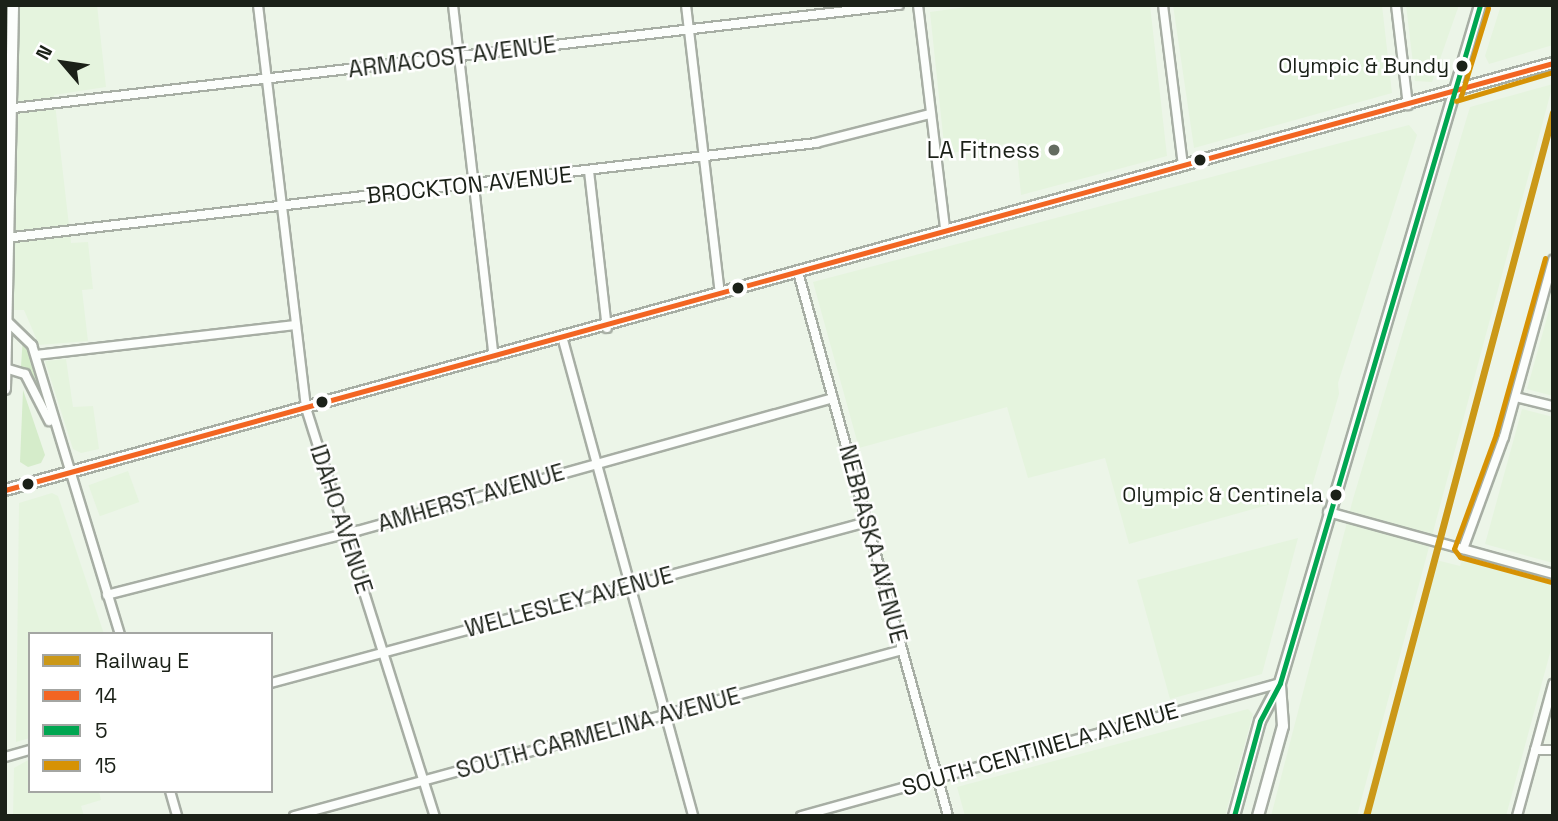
<!DOCTYPE html>
<html>
<head>
<meta charset="utf-8">
<style>
  body { margin:0 }
  #map { position:relative; width:1558px; height:821px; overflow:hidden; background:#ecf5e8; font-family:"Space Grotesk",sans-serif }
  div>[style] { position:absolute }
  .built>* { inset:0; background:#e5f4de; transform-origin:0 0 }
  .green>* { inset:0; background:#d5ecca }
  .roads { filter:drop-shadow(2px 0 #a7aea4) drop-shadow(-2px 0 #a7aea4) drop-shadow(0 2px #a7aea4) drop-shadow(0 -2px #a7aea4) }
  .minor>* { height:8px; margin:-4px; padding:0 4px; transform-origin:4px; border-radius:4px; background:#fcfefc }
  .major>* { height:10px; margin:-5px; padding:0 5px; transform-origin:5px; border-radius:5px; background:#fcfefc }
  .bus-1>* { height:5px; margin:-2.5px; padding:0 2.5px; transform-origin:2.5px; border-radius:2.5px; background:#f26522 }
  .bus-2>* { height:5px; margin:-2.5px; padding:0 2.5px; transform-origin:2.5px; border-radius:2.5px; background:#00a651 }
  .bus-3>* { height:5px; margin:-2.5px; padding:0 2.5px; transform-origin:2.5px; border-radius:2.5px; background:#d69204 }
  .rail-1>* { height:7px; margin:-3.5px; padding:0 3.5px; transform-origin:3.5px; border-radius:3.5px; background:#cb9818 }
  .dots>* { width:19px; height:19px; translate:-50% -50%; box-sizing:border-box; border:4px solid #fff; border-radius:50% }
  span { translate:-50% -50%; white-space:nowrap; text-align:center; line-height:1.15; -webkit-text-stroke:5px #fff; paint-order:stroke }
  .bus-label { font-size:21px; color:#1b2118 }
  .right { translate:-100% -50%; text-align:right }
  .street-label { font-size:23px; color:#1b2118 }
  .poi-label { font-size:23px; color:#1b2118 }
  .frame { position:absolute; inset:0; border:7px solid #1b2118; pointer-events:none }
  .legend { position:absolute; left:28px; top:632px; width:245px; height:161px; box-sizing:border-box; background:#fff; border:2px solid #a4a6a3; margin:0; padding:9px 12px; list-style:none; font-size:21px; color:#1b2118 }
  .legend li { display:flex; align-items:center; gap:14px; height:35px }
  .legend b { width:35px; border:2px solid #a4a6a3 }
  .north { position:absolute; left:28px; top:28px; width:70px; height:70px; -webkit-text-stroke:5px #fff; paint-order:stroke; rotate:299deg; font-size:19px; font-weight:700; line-height:28px; text-align:center; color:#1b2118 }
  .north::after { content:''; display:block; margin:auto; width:24px; height:32px; background:#1b2118; clip-path:polygon(50% 0,100% 100%,50% 72%,0 100%) }
</style>
</head>
<body>
<div id="map">
  <div class="built">
    <i style="clip-path:polygon(5px 5px,97px 5px,106px 87px,54px 95px,71px 243px,88px 242px,93px 289px,82px 290px,88px 341px,39px 345px,24px 310px,5px 310px)"></i>
    <i style="clip-path:polygon(981px 5px,1150px 5px,1167px 156px,1021px 195px,1016px 142px,945px 154px,930px 12px)"></i>
    <i style="clip-path:polygon(1173px 5px,1382px 5px,1392px 93px,1194px 148px)"></i>
    <i style="clip-path:polygon(1406px 5px,1459px 5px,1432px 82px,1415px 81px)"></i>
    <i style="clip-path:polygon(1501px 5px,1553px 5px,1553px 45px,1489px 64px,1485px 56px)"></i>
    <i style="clip-path:polygon(1553px 84px,1357px 816px,1271px 816px,1353px 499px,1470px 107px)"></i>
    <i style="clip-path:polygon(1409px 125px,1417px 135px,1338px 383px,1339px 394px,1310px 493px,1129px 544px,1105px 458px,1028px 478px,1007px 407px,859px 448px,813px 282px)"></i>
    <i style="clip-path:polygon(1553px 296px,1553px 396px,1527px 389px)"></i>
    <i style="clip-path:polygon(66px 359px,73px 407px,93px 406px,99px 449px,81px 453px,73px 449px,45px 361px)"></i>
    <i style="clip-path:polygon(1522px 409px,1553px 417px,1553px 563px,1485px 544px)"></i>
    <i style="left:128px;top:471px;width:33px;height:42px;rotate:70deg"></i>
    <i style="clip-path:polygon(52px 493px,58px 496px,104px 634px,30px 634px,30px 738px,16px 742px,19px 503px)"></i>
    <i style="clip-path:polygon(1298px 538px,1262px 674px,1170px 699px,1137px 580px)"></i>
    <i style="clip-path:polygon(1432px 559px,1460px 566px,1462px 560px,1553px 585px,1553px 642px,1506px 816px,1362px 816px)"></i>
    <i style="clip-path:polygon(1248px 709px,1253px 714px,1225px 816px,965px 816px,957px 787px)"></i>
    <i style="clip-path:polygon(30px 759px,30px 791px,99px 791px,101px 800px,81px 806px,84px 816px,13px 816px,14px 768px)"></i>
  </div>
  <div class="green">
    <i style="clip-path:polygon(23px 336px,30px 350px,43px 400px,21px 367px)"></i>
    <i style="clip-path:polygon(23px 390px,45px 455px,41px 463px,28px 467px,20px 462px)"></i>
  </div>
  <div class="roads">
    <div class="minor">
      <i style="left:258px;top:5px;width:406px;rotate:83.2deg"></i>
      <i style="left:306px;top:408px;width:428px;rotate:72.5deg"></i>
      <i style="left:453px;top:5px;width:354px;rotate:83.4deg"></i>
      <i style="left:686px;top:5px;width:291px;rotate:83.3deg"></i>
      <i style="left:918px;top:5px;width:226px;rotate:83.1deg"></i>
      <i style="left:1163px;top:5px;width:162px;rotate:82.9deg"></i>
      <i style="left:1396px;top:5px;width:101px;rotate:83.2deg"></i>
      <i style="left:5px;top:109px;width:900px;rotate:-6.64deg"></i>
      <i style="left:589px;top:171px;width:158px;rotate:83.5deg"></i>
      <i style="left:5px;top:238px;width:817px;rotate:-6.68deg"></i>
      <i style="left:816px;top:143px;width:118px;rotate:-14.3deg"></i>
      <i style="left:798px;top:272px;width:564px;rotate:74.58deg"></i>
      <i style="left:7px;top:321px;width:35px;rotate:44deg"></i>
      <i style="left:32px;top:345px;width:302px;rotate:73.1deg"></i>
      <i style="left:563px;top:340px;width:493px;rotate:74.7deg"></i>
      <i style="left:36px;top:355px;width:261px;rotate:-6.6deg"></i>
      <i style="left:5px;top:368px;width:21px;rotate:17deg"></i>
      <i style="left:25px;top:374px;width:53px;rotate:62.9deg"></i>
      <i style="left:1516px;top:397px;width:38px;rotate:14deg"></i>
      <i style="left:1328px;top:512px;width:233px;rotate:15.4deg"></i>
      <i style="left:1463px;top:549px;width:119px;rotate:-69.9deg"></i>
      <i style="left:1504px;top:437px;width:184px;rotate:-74.5deg"></i>
      <i style="left:107px;top:595px;width:258px;rotate:-14.4deg"></i>
      <i style="left:357px;top:531px;width:494px;rotate:-15.6deg"></i>
      <i style="left:271px;top:683px;width:617px;rotate:-15.12deg"></i>
      <i style="left:1535px;top:750px;width:18px"></i>
      <i style="left:5px;top:757px;width:26px;rotate:-16deg"></i>
      <i style="left:170px;top:791px;width:26px;rotate:74deg"></i>
      <i style="left:294px;top:816px;width:630px;rotate:-15.27deg"></i>
      <i style="left:801px;top:816px;width:497px;rotate:-15.5deg"></i>
      <i style="left:1517px;top:816px;width:137px;rotate:-74.7deg"></i>
    </div>
    <div class="major">
      <i style="left:5px;top:389px;width:384px;rotate:-88.8deg"></i>
      <i style="left:5px;top:490px;width:1606px;rotate:-15.42deg"></i>
      <i style="left:1234px;top:816px;width:98px;rotate:-74.7deg"></i>
      <i style="left:1260px;top:721px;width:43px;rotate:-62.2deg"></i>
      <i style="left:1280px;top:683px;width:707px;rotate:-73.56deg"></i>
      <i style="left:1258px;top:816px;width:93px;rotate:-74.5deg"></i>
      <i style="left:1283px;top:726px;width:41px;rotate:-94.2deg"></i>
    </div>
  </div>
  <div class="bus-1">
    <i style="left:5px;top:490px;width:1606px;rotate:-15.42deg"></i>
  </div>
  <div class="bus-2">
    <i style="left:1234px;top:816px;width:98px;rotate:-74.7deg"></i>
    <i style="left:1260px;top:721px;width:43px;rotate:-62.2deg"></i>
    <i style="left:1280px;top:683px;width:707px;rotate:-73.56deg"></i>
  </div>
  <div class="bus-3">
    <i style="left:1461px;top:96px;width:92px;rotate:-72.9deg"></i>
    <i style="left:1456px;top:101px;width:101px;rotate:-16.6deg"></i>
    <i style="left:1545px;top:258px;width:183px;rotate:105.6deg"></i>
    <i style="left:1496px;top:434px;width:122px;rotate:110.1deg"></i>
    <i style="left:1454px;top:549px;width:10px;rotate:53deg"></i>
    <i style="left:1460px;top:557px;width:94px;rotate:15.4deg"></i>
  </div>
  <div class="rail-1">
    <i style="left:1366px;top:816px;width:728px;rotate:-75.12deg"></i>
  </div>
  <div class="dots">
    <i style="left:1462px;top:66px;background:#1b2118"></i>
    <i style="left:1054px;top:150px;background:#646b61"></i>
    <i style="left:1200px;top:160px;background:#1b2118"></i>
    <i style="left:738px;top:288px;background:#1b2118"></i>
    <i style="left:322px;top:402px;background:#1b2118"></i>
    <i style="left:28px;top:484px;background:#1b2118"></i>
    <i style="left:1336px;top:495px;background:#1b2118"></i>
  </div>
  <div class="bus-label">
    <span class="right" style="left:1449px;top:66px">Olympic &amp; Bundy</span>
    <span class="right" style="left:1323px;top:495px">Olympic &amp; Centinela</span>
  </div>
  <div class="street-label">
    <span style="left:452px;top:57px;rotate:-7deg">ARMACOST AVENUE</span>
    <span style="left:469px;top:185px;rotate:-6deg">BROCKTON AVENUE</span>
    <span style="left:471px;top:498px;rotate:-16deg">AMHERST AVENUE</span>
    <span style="left:341px;top:519px;rotate:72deg">IDAHO AVENUE</span>
    <span style="left:873px;top:544px;rotate:75deg">NEBRASKA AVENUE</span>
    <span style="left:569px;top:602px;rotate:-15deg">WELLESLEY AVENUE</span>
    <span style="left:598px;top:733px;rotate:-15deg">SOUTH CARMELINA AVENUE</span>
    <span style="left:1040px;top:749px;rotate:-16deg">SOUTH CENTINELA AVENUE</span>
  </div>
  <div class="poi-label">
    <span class="right" style="left:1040px;top:150px">LA Fitness</span>
  </div>
  <div class="frame"></div>
  <ul class="legend">
  <li><b style="height:9px;background:#cb9818"></b>Railway E</li>
  <li><b style="height:9px;background:#f26522"></b>14</li>
  <li><b style="height:9px;background:#00a651"></b>5</li>
  <li><b style="height:9px;background:#d69204"></b>15</li>
  </ul>
  <div class="north">N</div>
</div>
</body>
</html>
